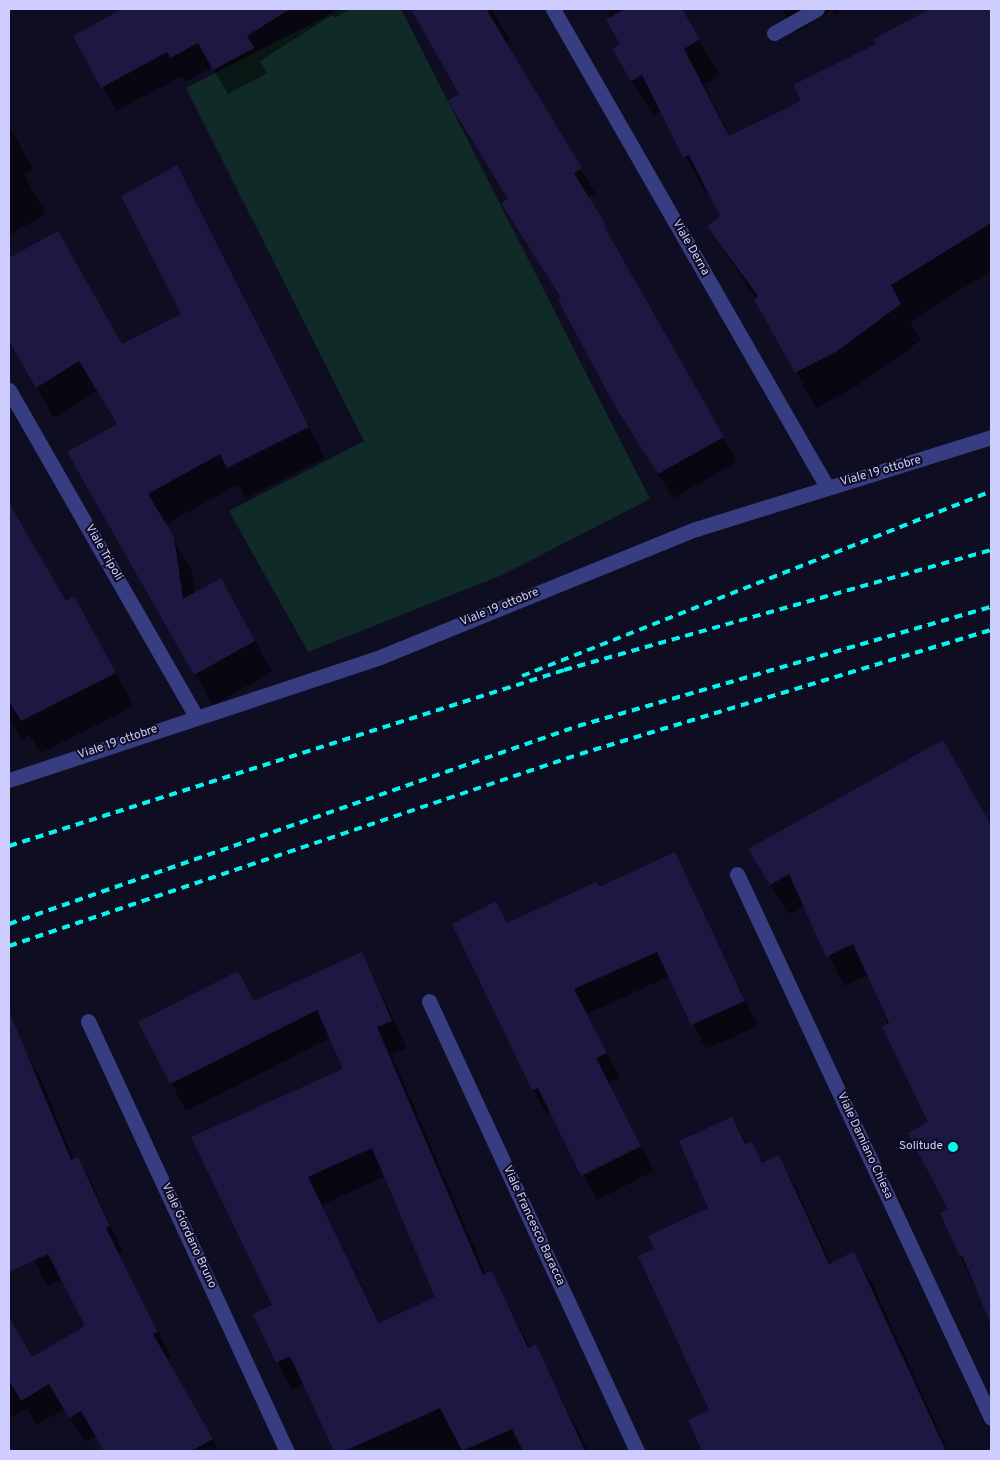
<!DOCTYPE html>
<html>
<head>
<meta charset="utf-8">
<style>
  body { margin:0 }
  #map { position:relative; width:1000px; height:1460px; overflow:hidden; background:#0e0d21; font-family:Overpass,sans-serif }
  div>[style] { position:absolute }
  .green>* { inset:0; background:#102b27 }
  .shadow>* { inset:0; background:#0007 }
  .building>* { inset:0; background:#1c1842 }
  .street>* { height:15px; margin:-7.5px; padding:0 7.5px; transform-origin:7.5px; border-radius:7.5px; background:#373d81 }
  .rail>* { height:4px; margin-top:-2px; transform-origin:0; background:repeating-linear-gradient(90deg,#00f8f2 0 8px,transparent 0 14px) }
  .dots>* { width:14px; height:14px; translate:-50% -50%; box-sizing:border-box; border:2px solid #0e0d21; border-radius:50% }
  span { translate:-50% -50%; white-space:nowrap; text-align:center; line-height:1.15; -webkit-text-stroke:4px #0e0d21; paint-order:stroke }
  .street-label { font-size:12px; color:#cdcdff }
  .poi-label { font-size:12px; color:#cdcdff }
  .right { translate:-100% -50%; text-align:right }
  .frame { position:absolute; inset:0; border:10px solid #cdcdff; pointer-events:none }
</style>
</head>
<body>
<div id="map">
  <div class="green">
    <i style="clip-path:polygon(340px 9px,401px 9px,650px 499px,502px 575px,308px 652px,229px 511px,364px 441px,186px 88px)"></i>
  </div>
  <div class="shadow">
    <i style="clip-path:polygon(125px 9px,350px 9px,335px 18px,332px 15px,260px 61px,267px 73px,228px 94px,212px 67px,186px 82px,182px 76px,116px 111px,75px 36px)"></i>
    <i style="clip-path:polygon(412px 9px,492px 9px,510px 41px,505px 44px,595px 193px,588px 197px,737px 462px,673px 498px,632px 432px,561px 299px,503px 204px,509px 200px,461px 95px)"></i>
    <i style="clip-path:polygon(607px 9px,680px 9px,720px 75px,704px 85px,730px 136px,803px 101px,877px 44px,875px 40px,932px 9px,991px 9px,991px 271px,910px 321px,921px 340px,857px 386px,816px 408px,756px 299px,708px 226px,721px 216px,708px 191px,705px 192px,661px 111px,653px 116px,614px 50px,621px 45px)"></i>
    <i style="clip-path:polygon(782px 9px,845px 9px,835px 15px,832px 10px,795px 33px)"></i>
    <i style="clip-path:polygon(9px 127px,34px 170px,24px 175px,46px 214px,9px 235px)"></i>
    <i style="clip-path:polygon(176px 166px,325px 458px,246px 498px,238px 484px,165px 525px,191px 569px,195px 593px,238px 610px,272px 672px,213px 705px,69px 453px,118px 425px,97px 391px,54px 418px,9px 339px,9px 315px,12px 313px,9px 308px,9px 259px,57px 233px,121px 345px,182px 314px)"></i>
    <i style="clip-path:polygon(15px 516px,65px 603px,92px 630px,134px 706px,41px 753px,29px 735px,22px 739px,9px 717px,9px 520px)"></i>
    <i style="clip-path:polygon(991px 820px,991px 1323px,960px 1255px,929px 1123px,868px 975px,844px 986px,804px 905px,788px 914px,767px 880px)"></i>
    <i style="clip-path:polygon(675px 854px,758px 1026px,706px 1049px,670px 976px,587px 1014px,620px 1078px,609px 1083px,654px 1171px,597px 1200px,551px 1112px,547px 1114px,533px 1090px,453px 924px,496px 903px,508px 924px,599px 889px)"></i>
    <i style="clip-path:polygon(evenodd,362px 954px,407px 1048px,392px 1055px,486px 1275px,491px 1272px,530px 1348px,535px 1345px,588px 1451px,338px 1451px,305px 1383px,292px 1389px,277px 1362px,273px 1306px,193px 1137px,344px 1070px,330px 1038px,186px 1111px,140px 1022px,254px 1002px,362px 954px,385px 1176px,436px 1298px,381px 1324px,322px 1205px,385px 1176px)"></i>
    <i style="clip-path:polygon(25px 1052px,40px 1077px,74px 1160px,78px 1159px,92px 1184px,123px 1252px,119px 1253px,171px 1357px,166px 1360px,219px 1451px,105px 1451px,96px 1436px,85px 1442px,65px 1408px,37px 1425px,27px 1409px,9px 1418px,9px 1319px,32px 1358px,86px 1326px,63px 1279px,47px 1286px,9px 1209px,9px 1190px,18px 1186px,9px 1163px,9px 1059px)"></i>
    <i style="clip-path:polygon(732px 1118px,747px 1144px,751px 1143px,764px 1164px,778px 1157px,797px 1189px,831px 1264px,854px 1253px,873px 1285px,948px 1451px,703px 1451px,689px 1421px,710px 1411px,656px 1249px,710px 1208px)"></i>
  </div>
  <div class="building">
    <i style="clip-path:polygon(122px 9px,290px 9px,247px 36px,254px 48px,213px 70px,198px 43px,170px 58px,167px 52px,101px 88px,73px 36px)"></i>
    <i style="clip-path:polygon(411px 9px,486px 9px,582px 168px,574px 173px,606px 225px,604px 226px,724px 437px,658px 474px,616px 408px,558px 300px,561px 298px,501px 203px,508px 199px,448px 101px,459px 94px)"></i>
    <i style="clip-path:polygon(624px 9px,682px 9px,700px 39px,684px 49px,729px 136px,801px 101px,793px 85px,876px 44px,873px 39px,930px 9px,991px 9px,991px 223px,891px 285px,901px 304px,837px 351px,795px 373px,754px 299px,758px 296px,707px 226px,720px 216px,689px 155px,683px 157px,642px 75px,631px 81px,612px 49px,620px 44px,606px 20px)"></i>
    <i style="clip-path:polygon(177px 165px,309px 427px,227px 468px,220px 454px,148px 494px,174px 537px,183px 599px,221px 578px,255px 641px,194px 675px,67px 452px,117px 424px,79px 361px,36px 388px,9px 341px,9px 258px,58px 231px,122px 344px,181px 314px,121px 196px)"></i>
    <i style="clip-path:polygon(9px 503px,66px 601px,74px 596px,116px 673px,21px 721px,9px 701px)"></i>
    <i style="clip-path:polygon(943px 740px,991px 825px,990px 1323px,963px 1257px,959px 1255px,940px 1213px,948px 1210px,908px 1133px,928px 1122px,882px 1027px,889px 1023px,853px 944px,826px 957px,789px 874px,770px 885px,748px 849px)"></i>
    <i style="clip-path:polygon(675px 852px,745px 1001px,691px 1025px,657px 952px,574px 989px,607px 1053px,596px 1058px,641px 1146px,581px 1176px,538px 1088px,532px 1090px,452px 924px,496px 901px,507px 923px,596px 882px,599px 887px)"></i>
    <i style="clip-path:polygon(evenodd,362px 952px,392px 1021px,377px 1027px,483px 1275px,492px 1271px,528px 1348px,536px 1344px,585px 1451px,523px 1451px,512px 1429px,462px 1451px,440px 1408px,345px 1451px,334px 1451px,290px 1356px,276px 1363px,253px 1314px,272px 1305px,191px 1137px,343px 1069px,317px 1010px,170px 1084px,138px 1022px,238px 971px,254px 1001px,362px 952px,372px 1148px,435px 1297px,379px 1323px,308px 1177px,372px 1148px)"></i>
    <i style="clip-path:polygon(9px 1011px,71px 1160px,78px 1157px,110px 1226px,106px 1228px,158px 1332px,153px 1334px,213px 1439px,191px 1451px,104px 1451px,81px 1411px,69px 1418px,49px 1384px,21px 1401px,9px 1380px,9px 1317px,32px 1357px,85px 1326px,48px 1254px,9px 1272px)"></i>
    <i style="clip-path:polygon(732px 1117px,745px 1144px,752px 1141px,762px 1163px,779px 1155px,829px 1264px,854px 1251px,946px 1451px,702px 1451px,688px 1420px,709px 1410px,638px 1256px,654px 1249px,648px 1236px,708px 1208px,679px 1141px)"></i>
  </div>
  <div class="street">
    <i style="left:553px;top:9px;width:551px;rotate:60.18deg"></i>
    <i style="left:774px;top:33px;width:49px;rotate:-29.2deg"></i>
    <i style="left:9px;top:390px;width:376px;rotate:60.2deg"></i>
    <i style="left:9px;top:780px;width:391px;rotate:-18.3deg"></i>
    <i style="left:380px;top:657px;width:341px;rotate:-22.1deg"></i>
    <i style="left:696px;top:529px;width:309px;rotate:-17.3deg"></i>
    <i style="left:737px;top:874px;width:600px;rotate:64.97deg"></i>
    <i style="left:429px;top:1001px;width:496px;rotate:65.2deg"></i>
    <i style="left:88px;top:1021px;width:474px;rotate:65.2deg"></i>
  </div>
  <div class="rail">
    <i style="left:522px;top:676px;width:502px;rotate:-21.5deg"></i>
    <i style="left:9px;top:846px;width:582px;rotate:-17.59deg"></i>
    <i style="left:564px;top:670px;width:444px;rotate:-15.7deg"></i>
    <i style="left:9px;top:924px;width:602px;rotate:-19.19deg"></i>
    <i style="left:578px;top:726px;width:430px;rotate:-16.1deg"></i>
    <i style="left:9px;top:946px;width:602px;rotate:-18.59deg"></i>
    <i style="left:580px;top:754px;width:429px;rotate:-16.8deg"></i>
  </div>
  <div class="dots">
    <i style="left:953px;top:1147px;background:#00f8f2"></i>
  </div>
  <div class="street-label">
    <span style="left:690px;top:248px;rotate:60deg">Viale Derna</span>
    <span style="left:881px;top:472px;rotate:-16deg">Viale 19 ottobre</span>
    <span style="left:103px;top:553px;rotate:60deg">Viale Tripoli</span>
    <span style="left:500px;top:608px;rotate:-22deg">Viale 19 ottobre</span>
    <span style="left:118px;top:743px;rotate:-19deg">Viale 19 ottobre</span>
    <span style="left:864px;top:1146px;rotate:65deg">Viale Damiano Chiesa</span>
    <span style="left:533px;top:1226px;rotate:65deg">Viale Francesco Baracca</span>
    <span style="left:188px;top:1236px;rotate:65deg">Viale Giordano Bruno</span>
  </div>
  <div class="poi-label">
    <span class="right" style="left:943px;top:1147px">Solitude</span>
  </div>
  <div class="frame"></div>
</div>
</body>
</html>
